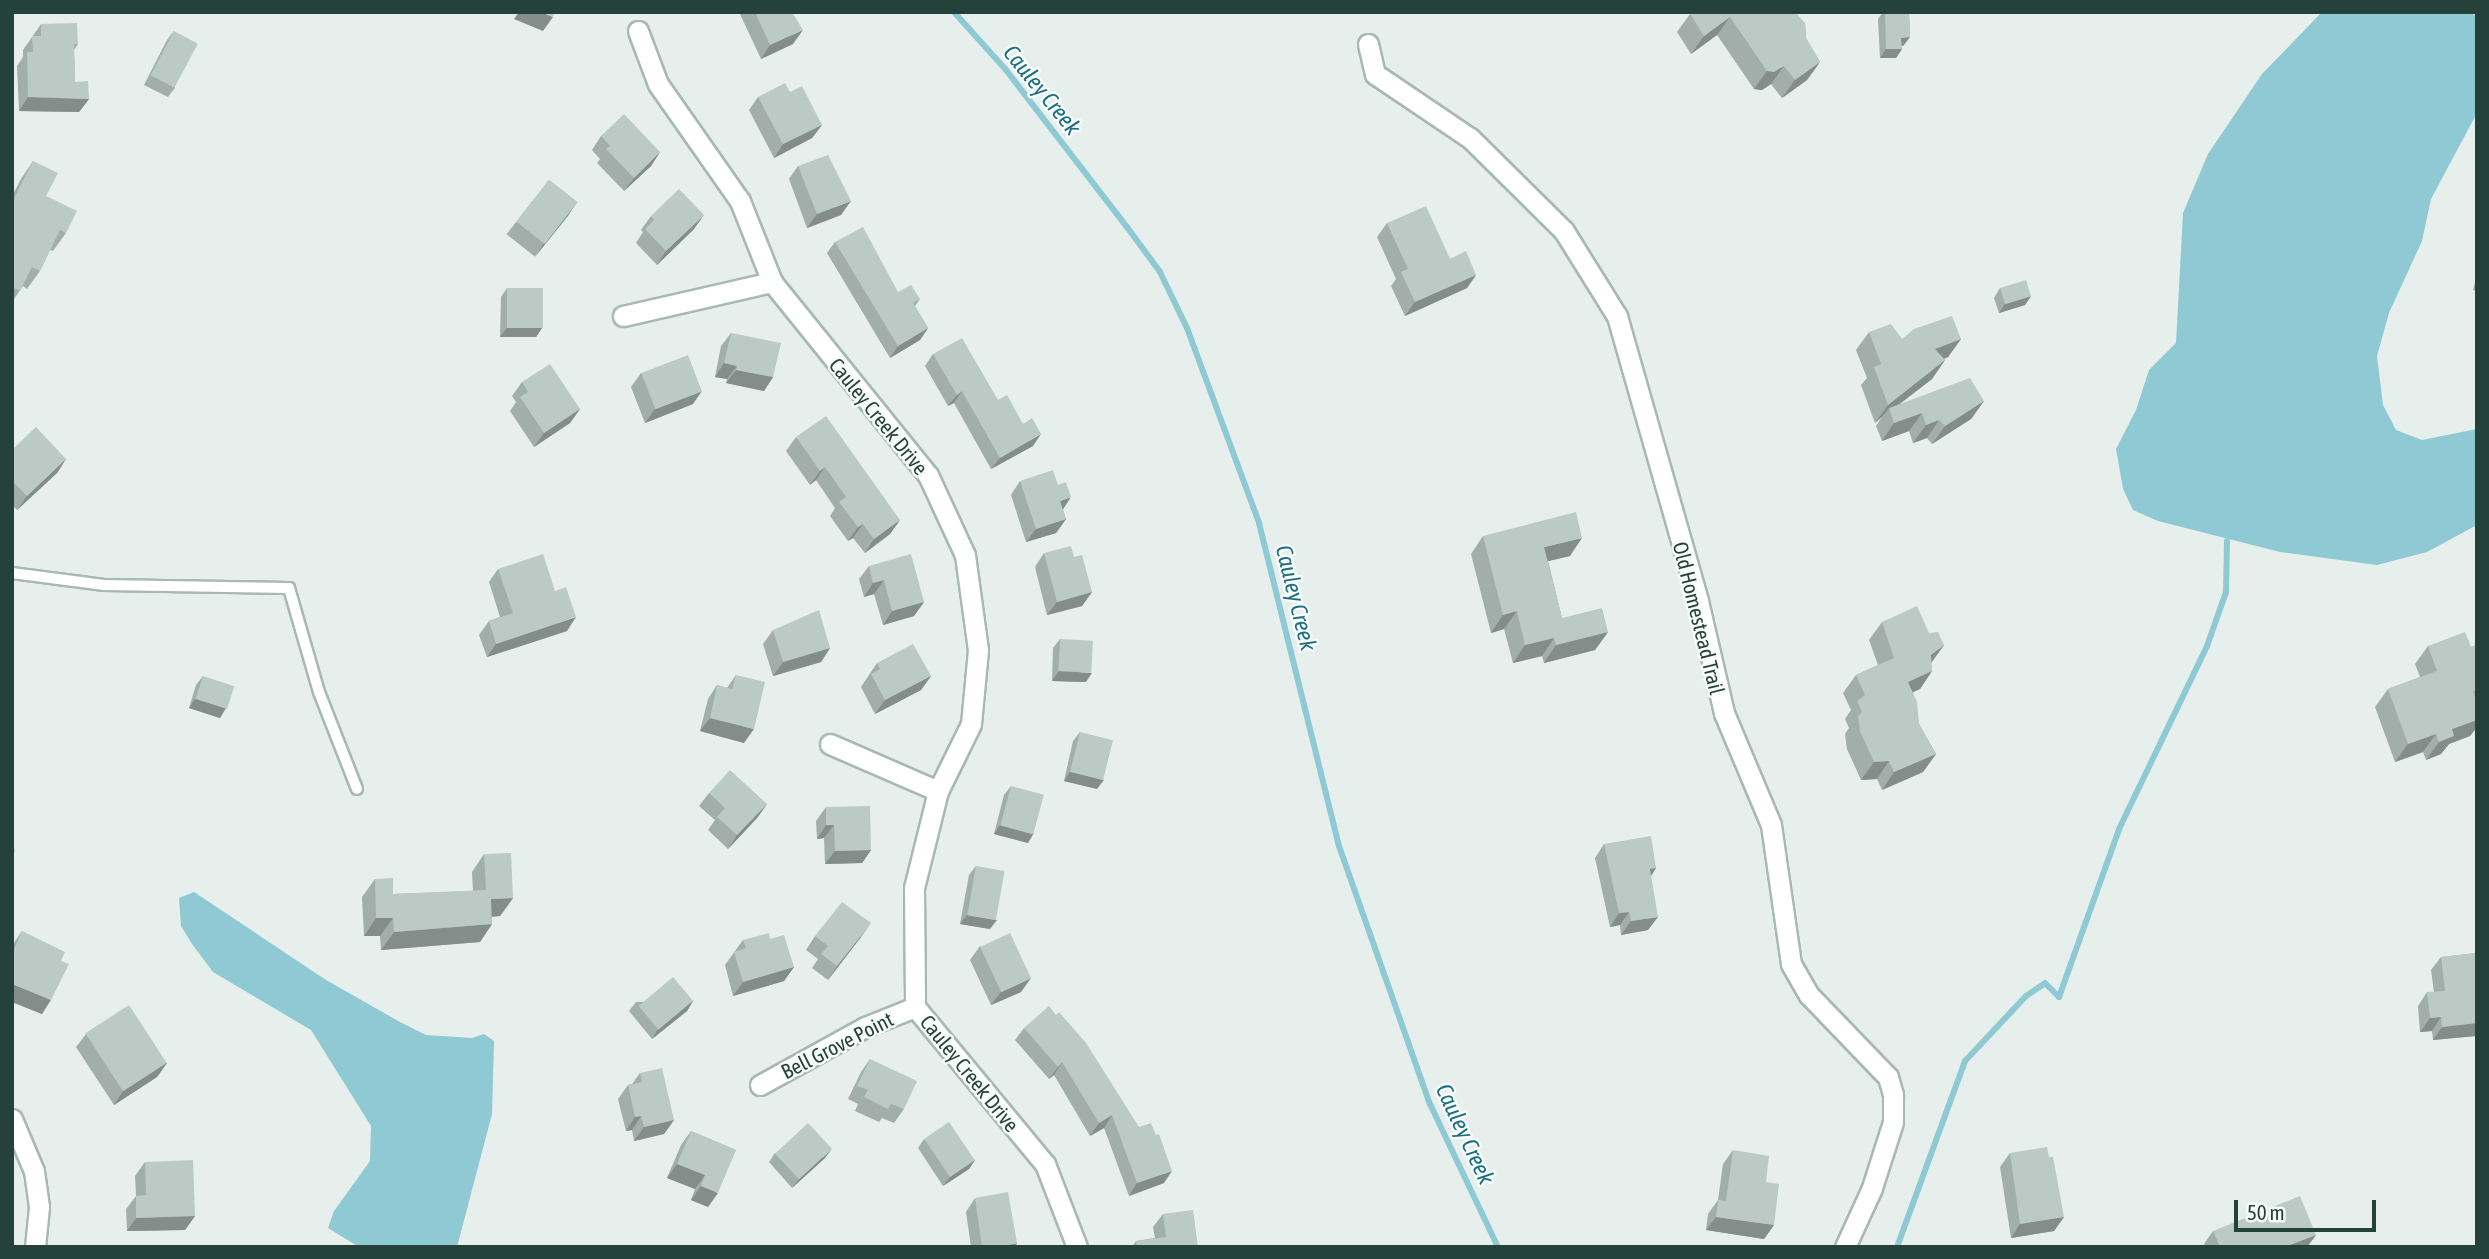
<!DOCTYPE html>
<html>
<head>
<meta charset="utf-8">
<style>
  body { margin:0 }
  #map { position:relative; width:2489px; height:1259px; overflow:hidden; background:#e6efeb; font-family:"Asap Condensed",sans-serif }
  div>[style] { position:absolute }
  .water>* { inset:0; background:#8ec9d4 }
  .stream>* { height:6px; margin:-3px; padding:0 3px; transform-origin:3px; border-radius:3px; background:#8ec9d4 }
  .roads { filter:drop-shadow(2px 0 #a8b8b2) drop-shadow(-2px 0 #a8b8b2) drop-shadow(0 2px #a8b8b2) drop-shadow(0 -2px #a8b8b2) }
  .lane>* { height:10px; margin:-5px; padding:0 5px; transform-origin:5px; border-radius:5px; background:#fff }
  .street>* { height:19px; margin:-9.5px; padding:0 9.5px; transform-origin:9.5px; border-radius:9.5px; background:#fff }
  .wall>* { inset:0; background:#a1aea9; transform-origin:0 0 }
  .shaded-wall>* { inset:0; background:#838d89 }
  .building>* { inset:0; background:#bbcac4; transform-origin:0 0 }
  span { translate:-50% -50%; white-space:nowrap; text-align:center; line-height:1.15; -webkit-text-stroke:5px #f7fbf9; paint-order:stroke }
  .street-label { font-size:21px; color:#24423a }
  .water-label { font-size:23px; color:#1c6f80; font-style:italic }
  .frame { position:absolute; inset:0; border:14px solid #24423a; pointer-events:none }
  .scale { position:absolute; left:2234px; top:1200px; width:142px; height:32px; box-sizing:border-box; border:4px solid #24423a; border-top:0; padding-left:9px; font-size:21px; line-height:24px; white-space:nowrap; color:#24423a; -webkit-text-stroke:5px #f7fbf9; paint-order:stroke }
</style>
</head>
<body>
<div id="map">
  <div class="water">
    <i style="clip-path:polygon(2322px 12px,2470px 12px,2477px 17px,2477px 113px,2431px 199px,2422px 241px,2389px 313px,2377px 356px,2383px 405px,2396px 430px,2422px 440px,2477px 429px,2477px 525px,2427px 552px,2377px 565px,2280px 552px,2158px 521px,2133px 510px,2123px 489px,2116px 449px,2136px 410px,2149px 370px,2176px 343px,2183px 213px,2208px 154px,2262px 74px)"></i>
    <i style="clip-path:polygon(194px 892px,326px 980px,400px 1022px,426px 1035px,472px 1038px,484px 1034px,494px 1041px,492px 1114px,457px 1247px,359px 1247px,328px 1228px,334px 1211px,370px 1161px,371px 1126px,311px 1030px,213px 972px,192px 944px,181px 926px,179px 898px)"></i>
  </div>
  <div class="stream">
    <i style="left:954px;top:12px;width:78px;rotate:48.1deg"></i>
    <i style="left:1006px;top:70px;width:198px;rotate:52.4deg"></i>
    <i style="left:1127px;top:227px;width:56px;rotate:53.7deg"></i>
    <i style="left:1160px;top:272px;width:62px;rotate:64.3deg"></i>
    <i style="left:1187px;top:328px;width:208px;rotate:69.7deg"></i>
    <i style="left:1259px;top:523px;width:333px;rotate:76.1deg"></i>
    <i style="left:1339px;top:846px;width:274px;rotate:70.6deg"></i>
    <i style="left:1430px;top:1104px;width:158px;rotate:64.6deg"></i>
    <i style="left:1897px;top:1247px;width:198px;rotate:-69.9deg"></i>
    <i style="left:1965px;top:1061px;width:89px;rotate:-46.8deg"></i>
    <i style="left:2026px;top:996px;width:23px;rotate:-34deg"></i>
    <i style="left:2045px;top:983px;width:20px;rotate:45deg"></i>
    <i style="left:2059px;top:997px;width:178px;rotate:-70.3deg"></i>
    <i style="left:2119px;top:829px;width:203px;rotate:-64.3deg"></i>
    <i style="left:2207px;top:646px;width:57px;rotate:-70.6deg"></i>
    <i style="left:2226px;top:592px;width:51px;rotate:-88.9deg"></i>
  </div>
  <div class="roads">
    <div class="lane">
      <i style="left:12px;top:573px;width:93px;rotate:7.4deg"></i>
      <i style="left:104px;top:585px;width:185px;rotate:0.9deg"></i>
      <i style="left:289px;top:588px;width:108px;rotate:73.9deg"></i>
      <i style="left:319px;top:692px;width:104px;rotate:68.6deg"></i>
    </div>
    <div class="street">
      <i style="left:638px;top:31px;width:57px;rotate:69.3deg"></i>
      <i style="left:658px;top:84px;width:143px;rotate:55deg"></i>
      <i style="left:740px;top:201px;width:87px;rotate:68.4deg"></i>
      <i style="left:772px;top:282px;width:248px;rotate:51.1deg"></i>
      <i style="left:928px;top:475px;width:88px;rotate:65.2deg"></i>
      <i style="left:965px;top:555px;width:96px;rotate:82.2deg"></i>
      <i style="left:978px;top:650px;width:74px;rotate:95.4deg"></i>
      <i style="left:971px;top:724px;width:75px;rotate:116.2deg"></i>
      <i style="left:938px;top:791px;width:100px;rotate:103.9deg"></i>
      <i style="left:914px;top:888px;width:119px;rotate:89.5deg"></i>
      <i style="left:915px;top:1007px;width:204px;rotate:50.4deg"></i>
      <i style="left:1045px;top:1164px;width:89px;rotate:68.9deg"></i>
      <i style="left:1368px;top:44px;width:31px;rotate:77deg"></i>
      <i style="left:1375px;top:74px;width:115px;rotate:34deg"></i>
      <i style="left:1470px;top:138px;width:132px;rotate:44.7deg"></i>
      <i style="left:1564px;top:231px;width:100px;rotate:58.1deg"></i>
      <i style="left:1617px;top:316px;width:296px;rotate:74.1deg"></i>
      <i style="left:1698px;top:601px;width:115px;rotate:76.9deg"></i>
      <i style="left:1724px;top:713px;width:121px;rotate:67.2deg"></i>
      <i style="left:1771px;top:825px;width:140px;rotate:81.8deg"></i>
      <i style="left:1791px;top:964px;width:36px;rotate:60deg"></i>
      <i style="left:1809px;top:995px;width:114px;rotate:46.1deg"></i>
      <i style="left:1888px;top:1077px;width:19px;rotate:74deg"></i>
      <i style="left:1893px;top:1095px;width:27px;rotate:90deg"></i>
      <i style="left:1893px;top:1122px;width:69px;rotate:107.7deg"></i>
      <i style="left:1872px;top:1188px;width:65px;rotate:114.6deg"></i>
      <i style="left:623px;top:316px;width:153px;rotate:-12.9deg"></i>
      <i style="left:830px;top:744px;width:118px;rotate:23.5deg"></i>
      <i style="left:760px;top:1085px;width:120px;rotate:-28.9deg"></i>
      <i style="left:865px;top:1027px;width:54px;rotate:-21.8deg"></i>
      <i style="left:12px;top:1119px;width:56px;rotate:67.1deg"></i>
      <i style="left:34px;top:1171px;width:36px;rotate:82deg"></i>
      <i style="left:39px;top:1207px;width:40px;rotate:95.7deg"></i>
    </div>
  </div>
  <div class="wall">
    <i style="clip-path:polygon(739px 12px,792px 12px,793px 44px,761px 59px)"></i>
    <i style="clip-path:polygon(1883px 12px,1909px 12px,1910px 37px,1903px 46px,1902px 46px,1902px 49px,1896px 58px,1880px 58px,1878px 19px)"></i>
    <i style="clip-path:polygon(1690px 14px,1805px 23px,1806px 38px,1820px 62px,1807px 80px,1782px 98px,1771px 84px,1762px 90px,1754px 89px,1717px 35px,1691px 54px,1677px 32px)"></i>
    <i style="clip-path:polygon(41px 24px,78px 44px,74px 50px,75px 82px,89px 99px,79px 112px,19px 111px,17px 66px,23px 57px,23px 50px)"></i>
    <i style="clip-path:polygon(174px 31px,175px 88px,168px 97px,144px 85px,167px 40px)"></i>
    <i style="clip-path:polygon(790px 92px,822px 125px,812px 138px,774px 158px,749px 110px,758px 97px)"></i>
    <i style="clip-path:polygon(601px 136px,660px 152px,651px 166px,624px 191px,597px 163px,600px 159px,592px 150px)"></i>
    <i style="clip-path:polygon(33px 161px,46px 196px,66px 233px,53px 251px,50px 250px,40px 271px,27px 289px,23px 286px,12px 302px,12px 196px,21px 179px)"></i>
    <i style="clip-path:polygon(798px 166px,841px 215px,807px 228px,789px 179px)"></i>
    <i style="left:549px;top:180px;width:36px;height:69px;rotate:38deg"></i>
    <i style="clip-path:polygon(651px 216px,694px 229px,657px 265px,636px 243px,643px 232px,641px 230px)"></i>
    <i style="clip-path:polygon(1387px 223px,1450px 259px,1476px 275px,1467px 288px,1405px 316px,1391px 286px,1396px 279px,1377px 237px)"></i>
    <i style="clip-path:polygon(835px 242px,898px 292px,920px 299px,915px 306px,928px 328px,920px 340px,890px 358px,827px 253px)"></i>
    <i style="clip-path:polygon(2477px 274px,2477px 291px,2473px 290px)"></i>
    <i style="clip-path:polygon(507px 288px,542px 328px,536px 337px,500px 337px,501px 297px)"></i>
    <i style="clip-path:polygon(2000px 288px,2031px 296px,2025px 305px,1999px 313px,1994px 298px)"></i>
    <i style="clip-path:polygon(1869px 332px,1902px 339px,1961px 339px,1948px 357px,1944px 359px,1945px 360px,1932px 379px,1900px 404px,1984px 401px,1971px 419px,1932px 444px,1927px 438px,1913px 443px,1909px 431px,1882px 441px,1876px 426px,1882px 417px,1875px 423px,1861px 385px,1867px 378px,1856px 350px)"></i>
    <i style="clip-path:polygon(731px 333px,773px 377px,764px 391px,726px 383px,727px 379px,715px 377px,721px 346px)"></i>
    <i style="clip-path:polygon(933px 354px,998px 400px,1033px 446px,991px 469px,954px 403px,948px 406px,925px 366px)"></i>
    <i style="clip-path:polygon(641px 373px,693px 404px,645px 423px,631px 387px)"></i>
    <i style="clip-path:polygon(522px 382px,580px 409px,570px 423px,534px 447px,510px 411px,516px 402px,512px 396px)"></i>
    <i style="clip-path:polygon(796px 437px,900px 520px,890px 534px,865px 553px,853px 538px,848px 541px,830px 516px,835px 508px,816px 480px,810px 485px,786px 451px)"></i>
    <i style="clip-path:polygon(12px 450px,66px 459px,57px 473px,17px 510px,12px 505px)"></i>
    <i style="clip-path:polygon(1020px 481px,1063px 510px,1066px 519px,1056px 533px,1026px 542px,1011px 495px)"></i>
    <i style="clip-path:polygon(1483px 536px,1570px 556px,1548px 561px,1562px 618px,1608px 632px,1595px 650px,1544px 663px,1542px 656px,1513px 663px,1504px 629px,1491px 633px,1471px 554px)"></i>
    <i style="clip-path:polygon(1044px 553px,1074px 557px,1092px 592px,1082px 606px,1047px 615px,1035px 567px)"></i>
    <i style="clip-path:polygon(869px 566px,924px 602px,914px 616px,883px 625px,874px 594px,864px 597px,859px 579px)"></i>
    <i style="clip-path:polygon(498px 569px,567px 631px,487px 657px,479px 635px,489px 621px,500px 617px,489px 582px)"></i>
    <i style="clip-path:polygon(1882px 622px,1929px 633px,1944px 645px,1931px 663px,1932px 671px,1920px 689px,1913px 692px,1919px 724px,1936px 754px,1923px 772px,1882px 790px,1877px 779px,1861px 780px,1847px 749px,1845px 734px,1849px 728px,1845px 719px,1851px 710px,1843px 693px,1856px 675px,1878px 665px,1869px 640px)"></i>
    <i style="clip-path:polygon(773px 630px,830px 648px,821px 662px,773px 676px,763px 644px)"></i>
    <i style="clip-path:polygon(1060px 639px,1086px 682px,1052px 681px,1053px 648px)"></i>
    <i style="clip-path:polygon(2477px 645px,2477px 727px,2470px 736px,2449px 744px,2441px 754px,2426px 760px,2423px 752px,2395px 762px,2375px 707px,2388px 689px,2420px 677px,2415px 664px,2428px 646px,2471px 647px)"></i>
    <i style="clip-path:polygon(877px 663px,931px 676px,921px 690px,875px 714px,861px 687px)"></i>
    <i style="clip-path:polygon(736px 675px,744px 743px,700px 731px,708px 699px,717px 685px,727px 688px)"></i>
    <i style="clip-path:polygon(203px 676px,226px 708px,220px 718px,189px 708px,196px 685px)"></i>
    <i style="clip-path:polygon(1080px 732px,1097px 789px,1064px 781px,1073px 741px)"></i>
    <i style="clip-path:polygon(1011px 786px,1028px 843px,994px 834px,1004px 795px)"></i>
    <i style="clip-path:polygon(709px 793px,767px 804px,757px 818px,728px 849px,708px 830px,715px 820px,699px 806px)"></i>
    <i style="clip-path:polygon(826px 807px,871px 850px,862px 863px,825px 864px,824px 838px,817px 839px,816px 821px)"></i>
    <i style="clip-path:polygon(1604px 844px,1656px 868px,1651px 876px,1648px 930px,1621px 935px,1620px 925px,1610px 927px,1595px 858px)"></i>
    <i style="clip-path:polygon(484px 854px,513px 898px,500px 916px,492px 917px,492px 924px,480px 942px,381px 950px,380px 936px,364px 936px,362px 897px,375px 879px,393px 894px,473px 891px,472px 872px)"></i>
    <i style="clip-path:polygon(976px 866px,990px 929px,960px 924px,969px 875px)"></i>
    <i style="clip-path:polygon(22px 931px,61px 961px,42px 1014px,12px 1002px,12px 946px)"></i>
    <i style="clip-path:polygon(815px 936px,861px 937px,828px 980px,812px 968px,818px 959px,806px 950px)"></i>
    <i style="clip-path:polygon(770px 939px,794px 967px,784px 981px,733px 996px,725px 965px,743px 940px)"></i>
    <i style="clip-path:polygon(980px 946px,1021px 992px,991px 1005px,970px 960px)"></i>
    <i style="clip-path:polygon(2477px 953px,2477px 1034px,2476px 1036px,2433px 1040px,2432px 1031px,2420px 1032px,2418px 1006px,2427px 992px,2434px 992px,2431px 970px,2441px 957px)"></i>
    <i style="clip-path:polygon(693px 1001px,687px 1011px,652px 1039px,629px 1011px,636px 1002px)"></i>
    <i style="clip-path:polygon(1024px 1028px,1139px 1127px,1156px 1135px,1164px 1183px,1129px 1196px,1104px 1128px,1090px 1136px,1054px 1075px,1049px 1079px,1015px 1040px)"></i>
    <i style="clip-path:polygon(86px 1034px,167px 1063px,157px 1077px,114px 1105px,76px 1047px)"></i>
    <i style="clip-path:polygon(870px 1059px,904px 1109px,894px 1123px,882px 1118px,879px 1122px,855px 1111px,858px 1104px,848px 1099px,861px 1072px)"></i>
    <i style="clip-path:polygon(640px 1073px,674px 1120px,664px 1134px,634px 1141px,632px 1130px,626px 1131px,618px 1099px,628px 1085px,632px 1084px)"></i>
    <i style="clip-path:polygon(691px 1131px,736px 1150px,708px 1207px,691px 1200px,695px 1189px,667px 1178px,681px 1145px)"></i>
    <i style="clip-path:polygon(924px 1139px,975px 1160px,969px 1169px,943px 1186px,918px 1148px)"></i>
    <i style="clip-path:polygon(1733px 1150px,1766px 1182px,1774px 1225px,1764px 1239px,1706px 1230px,1708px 1214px,1718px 1200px,1723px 1164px)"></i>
    <i style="clip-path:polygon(775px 1153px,825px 1158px,792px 1188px,769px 1162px)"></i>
    <i style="clip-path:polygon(2010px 1153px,2064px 1217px,2054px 1231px,2011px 1238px,2000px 1167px)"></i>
    <i style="clip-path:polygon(145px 1162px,195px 1216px,185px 1230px,127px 1231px,126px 1209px,136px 1196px,135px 1176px)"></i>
    <i style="clip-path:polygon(975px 1198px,1015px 1247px,971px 1247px,966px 1212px)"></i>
    <i style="clip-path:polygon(1163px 1214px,1198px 1247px,1132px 1247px,1136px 1241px,1155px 1238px,1153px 1227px)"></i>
    <i style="clip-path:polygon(2213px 1231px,2316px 1235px,2307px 1247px,2205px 1247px,2204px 1244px)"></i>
  </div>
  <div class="shaded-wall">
    <i style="clip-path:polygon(519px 12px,541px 12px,553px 17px,543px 31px,514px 19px)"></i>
    <i style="clip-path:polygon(1730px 17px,1717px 35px,1691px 54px,1704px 36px)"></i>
    <i style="clip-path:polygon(803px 30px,793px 44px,761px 59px,770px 45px)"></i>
    <i style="clip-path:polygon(1910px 37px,1903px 46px,1895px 47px,1901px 38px)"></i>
    <i style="clip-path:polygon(1886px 49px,1902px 49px,1896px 58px,1880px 58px)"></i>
    <i style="clip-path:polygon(1820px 62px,1807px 80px,1782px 98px,1795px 80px)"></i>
    <i style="clip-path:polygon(1784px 66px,1771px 84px,1762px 90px,1754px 89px,1767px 71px)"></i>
    <i style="clip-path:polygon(28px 97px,89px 99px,79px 112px,19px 111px)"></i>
    <i style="clip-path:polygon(822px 125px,812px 138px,774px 158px,783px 144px)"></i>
    <i style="clip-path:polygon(660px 152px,651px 166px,624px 191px,634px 178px)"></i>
    <i style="clip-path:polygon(851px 201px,841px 215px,807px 228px,817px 214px)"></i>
    <i style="clip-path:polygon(577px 202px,568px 216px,535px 257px,544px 243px)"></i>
    <i style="clip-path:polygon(704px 215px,694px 229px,657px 265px,666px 251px)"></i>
    <i style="clip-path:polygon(1476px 275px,1467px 288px,1405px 316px,1415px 302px)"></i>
    <i style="clip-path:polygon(2031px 296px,2025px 305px,1999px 313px,2005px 304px)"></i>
    <i style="clip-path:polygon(507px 328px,542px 328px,536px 337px,500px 337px)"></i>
    <i style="clip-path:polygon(928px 328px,920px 340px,890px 358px,898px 346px)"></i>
    <i style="clip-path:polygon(1961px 339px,1948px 357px,1923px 367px,1935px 349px)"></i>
    <i style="clip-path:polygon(1945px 360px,1932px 379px,1890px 411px,1889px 408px,1882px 417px,1875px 423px,1888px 405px)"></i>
    <i style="clip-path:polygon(724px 363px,737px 366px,727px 379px,715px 377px)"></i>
    <i style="clip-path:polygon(736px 370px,773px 377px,764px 391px,726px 383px)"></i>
    <i style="clip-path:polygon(702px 391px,693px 404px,645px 423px,655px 409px)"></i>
    <i style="clip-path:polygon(962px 391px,954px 403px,948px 406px,957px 395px)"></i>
    <i style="clip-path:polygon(1984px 401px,1971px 419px,1932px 444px,1945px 426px)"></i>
    <i style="clip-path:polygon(580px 409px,570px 423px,534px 447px,544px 433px)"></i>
    <i style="clip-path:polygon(1922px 413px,1909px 431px,1882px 441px,1894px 423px)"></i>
    <i style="clip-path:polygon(1939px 420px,1927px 438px,1913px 443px,1926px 425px)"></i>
    <i style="clip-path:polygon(1041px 434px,1033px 446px,991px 469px,1000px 458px)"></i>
    <i style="clip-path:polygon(66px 459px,57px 473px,17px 510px,27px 496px)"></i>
    <i style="clip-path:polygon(825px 467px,816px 480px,810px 485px,820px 471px)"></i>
    <i style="clip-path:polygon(1071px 497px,1062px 511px,1060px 501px)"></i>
    <i style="clip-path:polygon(1066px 519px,1056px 533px,1026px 542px,1036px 529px)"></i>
    <i style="clip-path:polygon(900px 520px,890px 534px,865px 553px,874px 539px)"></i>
    <i style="clip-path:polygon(863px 524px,853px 538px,848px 541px,858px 527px)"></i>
    <i style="clip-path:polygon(1582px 538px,1570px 556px,1532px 565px,1544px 547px)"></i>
    <i style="clip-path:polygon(884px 580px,874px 594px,864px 597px,873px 583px)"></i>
    <i style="clip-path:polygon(1092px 592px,1082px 606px,1047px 615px,1057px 602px)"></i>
    <i style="clip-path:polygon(924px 602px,914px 616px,883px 625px,892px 611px)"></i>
    <i style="clip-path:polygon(1517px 611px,1504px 629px,1491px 633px,1503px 615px)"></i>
    <i style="clip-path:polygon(576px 617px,567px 631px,487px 657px,496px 644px)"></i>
    <i style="clip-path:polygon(1608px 632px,1595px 650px,1544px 663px,1556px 645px)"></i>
    <i style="clip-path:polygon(1554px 638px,1542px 656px,1513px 663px,1525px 645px)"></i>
    <i style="clip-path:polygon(1944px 645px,1931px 663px,1931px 655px)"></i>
    <i style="clip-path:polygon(830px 648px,821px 662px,773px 676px,783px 662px)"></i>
    <i style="clip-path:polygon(1059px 671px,1092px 673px,1086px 682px,1052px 681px)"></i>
    <i style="clip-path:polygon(1932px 671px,1920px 689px,1896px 700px,1908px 682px)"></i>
    <i style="clip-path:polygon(931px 676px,921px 690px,875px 714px,885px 700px)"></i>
    <i style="clip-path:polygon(195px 699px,226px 708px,220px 718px,189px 708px)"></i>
    <i style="clip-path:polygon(710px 718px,754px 729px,744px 743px,700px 731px)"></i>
    <i style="clip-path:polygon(2477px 720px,2477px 727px,2470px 736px,2449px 744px,2441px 754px,2426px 760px,2439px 742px,2452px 729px)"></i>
    <i style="clip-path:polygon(2436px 734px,2423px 752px,2395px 762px,2408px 744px)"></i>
    <i style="clip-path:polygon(1936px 754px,1923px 772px,1882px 790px,1894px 772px)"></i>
    <i style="clip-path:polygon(1889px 761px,1877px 779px,1861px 780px,1874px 762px)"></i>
    <i style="clip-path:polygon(1070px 772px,1104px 780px,1097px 789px,1064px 781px)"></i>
    <i style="clip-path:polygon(767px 804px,757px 818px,728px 849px,737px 835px)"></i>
    <i style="clip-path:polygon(826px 825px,834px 825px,824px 838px,817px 839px)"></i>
    <i style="clip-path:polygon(1000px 825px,1034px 833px,1028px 843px,994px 834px)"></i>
    <i style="clip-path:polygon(871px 850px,862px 863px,825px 864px,835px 851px)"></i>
    <i style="clip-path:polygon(1656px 868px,1647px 882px,1650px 869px)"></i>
    <i style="clip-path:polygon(513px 898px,500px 916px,479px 917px,491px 899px)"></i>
    <i style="clip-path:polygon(1629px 912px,1620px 925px,1610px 927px,1619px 913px)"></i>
    <i style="clip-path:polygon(967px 915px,997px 920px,990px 929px,960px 924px)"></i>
    <i style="clip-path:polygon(1658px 917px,1648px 930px,1621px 935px,1631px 921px)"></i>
    <i style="clip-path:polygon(376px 918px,393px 918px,380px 936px,364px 936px)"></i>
    <i style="clip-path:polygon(871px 923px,861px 937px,828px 980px,837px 966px)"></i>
    <i style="clip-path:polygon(492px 924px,480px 942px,381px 950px,394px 932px)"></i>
    <i style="clip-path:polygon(794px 967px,784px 981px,733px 996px,743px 982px)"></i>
    <i style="clip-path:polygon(1031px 978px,1021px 992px,991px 1005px,1001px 992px)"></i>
    <i style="clip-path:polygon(12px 984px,51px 1000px,42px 1014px,12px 1002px)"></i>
    <i style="clip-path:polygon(693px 1001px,687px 1011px,652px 1039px,658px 1029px)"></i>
    <i style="clip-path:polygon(2441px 1017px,2432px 1031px,2420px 1032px,2430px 1018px)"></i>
    <i style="clip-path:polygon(2477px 1023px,2476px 1036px,2433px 1040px,2442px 1027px)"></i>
    <i style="clip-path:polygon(1062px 1062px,1054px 1075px,1049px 1079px,1058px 1067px)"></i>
    <i style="clip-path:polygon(167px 1063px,157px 1077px,114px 1105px,123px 1091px)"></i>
    <i style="clip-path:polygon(1112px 1115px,1104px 1128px,1090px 1136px,1099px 1123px)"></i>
    <i style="clip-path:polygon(641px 1116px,632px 1130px,626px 1131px,635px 1117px)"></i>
    <i style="clip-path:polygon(674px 1120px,664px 1134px,634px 1141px,644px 1127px)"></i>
    <i style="clip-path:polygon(832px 1149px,825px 1158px,792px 1188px,799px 1179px)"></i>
    <i style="clip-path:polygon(975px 1160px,969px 1169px,943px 1186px,950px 1177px)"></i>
    <i style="clip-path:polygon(677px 1164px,705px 1175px,695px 1189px,667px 1178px)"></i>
    <i style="clip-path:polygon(1172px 1171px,1164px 1183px,1129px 1196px,1137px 1183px)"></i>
    <i style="clip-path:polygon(701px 1186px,718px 1193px,708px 1207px,691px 1200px)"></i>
    <i style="clip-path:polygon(195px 1216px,185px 1230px,127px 1231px,136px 1218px)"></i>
    <i style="clip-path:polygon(1716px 1217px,1774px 1225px,1764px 1239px,1706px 1230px)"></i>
    <i style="clip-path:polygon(2064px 1217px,2054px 1231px,2011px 1238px,2020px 1224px)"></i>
    <i style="clip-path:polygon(2316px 1235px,2307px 1247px,2285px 1247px)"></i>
    <i style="clip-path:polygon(1017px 1243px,1015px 1247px,1000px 1247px)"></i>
  </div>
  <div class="building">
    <i style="clip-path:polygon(541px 12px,555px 12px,553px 17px)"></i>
    <i style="clip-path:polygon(755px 12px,792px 12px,803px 30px,770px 45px)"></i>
    <i style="clip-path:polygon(1693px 12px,1795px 12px,1805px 23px,1806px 38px,1820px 62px,1795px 80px,1784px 66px,1774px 72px,1767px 71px,1730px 17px,1704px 36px,1690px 14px)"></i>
    <i style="clip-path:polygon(1885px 12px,1909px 12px,1910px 37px,1901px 38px,1902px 49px,1886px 49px)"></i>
    <i style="clip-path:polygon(77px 23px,78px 44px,74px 44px,75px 82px,88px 81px,89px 99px,28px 97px,27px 52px,33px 52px,32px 36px,41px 36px,41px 24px)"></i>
    <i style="left:174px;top:31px;width:27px;height:50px;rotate:28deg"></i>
    <i style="clip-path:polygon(785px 83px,790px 92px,802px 86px,822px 125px,783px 144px,758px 97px)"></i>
    <i style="clip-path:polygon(624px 114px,660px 152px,634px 178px,606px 149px,610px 146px,601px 136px)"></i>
    <i style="clip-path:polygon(828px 155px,851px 201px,817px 214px,798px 166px)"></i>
    <i style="clip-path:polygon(33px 161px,58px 173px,46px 196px,77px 211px,66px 233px,60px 230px,40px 271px,32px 267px,20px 291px,12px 287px,12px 202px)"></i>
    <i style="left:549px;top:180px;width:36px;height:53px;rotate:38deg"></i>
    <i style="clip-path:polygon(679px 189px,704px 215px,666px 251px,645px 229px,654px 220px,651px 216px)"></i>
    <i style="clip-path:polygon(1426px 206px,1450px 259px,1466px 251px,1476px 275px,1415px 302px,1401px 272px,1408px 269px,1387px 223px)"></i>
    <i style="clip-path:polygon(863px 227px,898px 292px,911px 285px,920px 299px,913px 303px,928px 328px,898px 346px,835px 242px)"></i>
    <i style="left:2026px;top:280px;width:17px;height:27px;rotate:73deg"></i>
    <i style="left:507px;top:288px;width:36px;height:40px"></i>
    <i style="clip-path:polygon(1952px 316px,1961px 339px,1935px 349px,1945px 360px,1888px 405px,1874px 367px,1881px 364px,1869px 332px,1891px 324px,1902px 339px,1914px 329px)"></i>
    <i style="clip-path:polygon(731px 333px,781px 343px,773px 377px,736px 370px,737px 366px,724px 363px)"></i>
    <i style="clip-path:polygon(962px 338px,998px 400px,1007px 395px,1023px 424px,1032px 418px,1041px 434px,1000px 458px,962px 391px,957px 395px,933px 354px)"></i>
    <i style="left:688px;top:355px;width:39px;height:50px;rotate:69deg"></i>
    <i style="clip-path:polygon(550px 364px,580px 409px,544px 433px,520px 397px,528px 392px,522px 382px)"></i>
    <i style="clip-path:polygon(1970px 378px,1984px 401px,1945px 426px,1939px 420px,1926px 425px,1922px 413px,1894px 423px,1889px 408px)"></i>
    <i style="clip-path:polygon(826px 416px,900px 520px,874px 539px,863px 524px,858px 527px,839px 502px,846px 497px,825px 467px,820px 471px,796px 437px)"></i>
    <i style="clip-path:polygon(36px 427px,66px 459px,27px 496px,12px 481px,12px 450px)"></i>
    <i style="clip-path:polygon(1053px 470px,1058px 485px,1066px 482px,1071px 497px,1060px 501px,1066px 519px,1036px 529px,1020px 481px)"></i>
    <i style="clip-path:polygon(1576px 512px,1582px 538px,1544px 547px,1562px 618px,1602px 608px,1608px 632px,1556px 645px,1554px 638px,1525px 645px,1517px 611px,1503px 615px,1483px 536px)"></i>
    <i style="clip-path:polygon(1071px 546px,1074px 557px,1082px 555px,1092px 592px,1057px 602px,1044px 553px)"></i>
    <i style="clip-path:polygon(543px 554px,555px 591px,566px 587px,576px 617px,496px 644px,489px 621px,513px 613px,498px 569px)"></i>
    <i style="clip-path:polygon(911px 554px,924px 602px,892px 611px,884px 580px,873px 583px,869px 566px)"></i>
    <i style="clip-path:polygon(1917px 606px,1929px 633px,1938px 632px,1944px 645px,1931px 655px,1932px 671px,1908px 682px,1917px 702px,1919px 724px,1936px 754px,1894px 772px,1889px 761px,1874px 762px,1860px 731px,1858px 716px,1862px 712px,1857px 701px,1865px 695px,1856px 675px,1894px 658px,1882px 622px)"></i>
    <i style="clip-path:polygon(819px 610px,830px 648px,783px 662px,773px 630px)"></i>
    <i style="clip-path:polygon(2465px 632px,2471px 647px,2477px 645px,2477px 690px,2473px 691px,2477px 701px,2477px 720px,2452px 729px,2454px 736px,2439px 742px,2436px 734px,2408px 744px,2388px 689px,2437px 671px,2428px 646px)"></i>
    <i style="left:1060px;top:639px;width:33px;height:32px;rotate:3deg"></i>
    <i style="clip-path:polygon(913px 644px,931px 676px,885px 700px,871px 674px,880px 669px,877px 663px)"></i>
    <i style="clip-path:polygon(736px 675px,765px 682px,754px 729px,710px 718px,717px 685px,732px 689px)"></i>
    <i style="left:203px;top:676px;width:33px;height:24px;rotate:18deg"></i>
    <i style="left:1080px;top:732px;width:34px;height:41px;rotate:14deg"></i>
    <i style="clip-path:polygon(730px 770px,767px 804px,737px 835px,717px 817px,725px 808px,709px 793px)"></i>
    <i style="left:1011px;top:786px;width:34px;height:41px;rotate:15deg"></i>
    <i style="clip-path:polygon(870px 806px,871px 850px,835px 851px,834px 825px,826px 825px,826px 807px)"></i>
    <i style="clip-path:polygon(1651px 836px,1656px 868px,1650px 869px,1658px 917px,1631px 921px,1629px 912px,1619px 913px,1604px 844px)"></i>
    <i style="clip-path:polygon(12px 839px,15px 852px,12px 853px)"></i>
    <i style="clip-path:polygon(511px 853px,513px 898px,491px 899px,492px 924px,394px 932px,393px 918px,376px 918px,375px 879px,393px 878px,393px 894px,486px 890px,484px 854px)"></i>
    <i style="left:976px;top:866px;width:29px;height:50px;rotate:10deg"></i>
    <i style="clip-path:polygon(842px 902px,871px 923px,837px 966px,821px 954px,828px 946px,815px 936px)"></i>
    <i style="clip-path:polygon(22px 931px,65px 952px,61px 961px,69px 964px,51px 1000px,12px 984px,12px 954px)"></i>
    <i style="clip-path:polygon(769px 933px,770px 939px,784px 935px,794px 967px,743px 982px,734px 952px,746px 948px,743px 940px)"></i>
    <i style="left:1010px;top:933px;width:50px;height:33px;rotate:65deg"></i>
    <i style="clip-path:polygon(2477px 953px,2477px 1023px,2442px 1027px,2441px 1017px,2430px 1018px,2427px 992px,2445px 991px,2441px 957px)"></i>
    <i style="left:673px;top:977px;width:31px;height:45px;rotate:50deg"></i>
    <i style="left:129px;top:1005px;width:69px;height:52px;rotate:57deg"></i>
    <i style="clip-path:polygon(1049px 1006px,1056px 1015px,1059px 1012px,1086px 1043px,1139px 1127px,1151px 1123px,1156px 1135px,1159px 1134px,1172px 1171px,1137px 1183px,1112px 1115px,1099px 1123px,1062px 1062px,1058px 1067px,1024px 1028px)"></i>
    <i style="clip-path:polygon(870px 1059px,917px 1081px,904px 1109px,891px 1104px,888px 1109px,864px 1097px,868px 1090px,857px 1086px)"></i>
    <i style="clip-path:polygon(662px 1068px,674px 1120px,644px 1127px,641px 1116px,635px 1117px,628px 1085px,642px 1082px,640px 1073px)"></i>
    <i style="left:949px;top:1122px;width:46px;height:30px;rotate:56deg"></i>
    <i style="left:808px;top:1123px;width:35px;height:45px;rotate:47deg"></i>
    <i style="clip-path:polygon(691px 1131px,736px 1150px,718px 1193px,701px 1186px,705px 1175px,677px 1164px)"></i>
    <i style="clip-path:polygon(2047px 1147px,2049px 1157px,2053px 1157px,2064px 1217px,2020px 1224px,2010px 1153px)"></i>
    <i style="clip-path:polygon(1733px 1150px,1769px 1156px,1766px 1182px,1779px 1184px,1774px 1225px,1716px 1217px,1718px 1200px,1726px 1201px)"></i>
    <i style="clip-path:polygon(193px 1160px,195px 1216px,136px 1218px,136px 1196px,146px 1195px,145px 1162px)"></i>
    <i style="clip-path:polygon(1008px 1192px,1017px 1243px,1000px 1247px,982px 1247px,975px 1198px)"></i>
    <i style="clip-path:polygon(2300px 1196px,2316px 1235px,2285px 1247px,2220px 1247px,2213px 1231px)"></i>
    <i style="clip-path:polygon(1193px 1210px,1198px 1247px,1137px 1247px,1136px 1241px,1166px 1237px,1163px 1214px)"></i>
  </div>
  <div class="street-label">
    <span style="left:879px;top:416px;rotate:51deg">Cauley Creek Drive</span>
    <span style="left:1699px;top:618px;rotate:76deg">Old Homestead Trail</span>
    <span style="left:837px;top:1045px;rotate:-27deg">Bell Grove Point</span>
    <span style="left:970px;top:1073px;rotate:51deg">Cauley Creek Drive</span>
  </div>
  <div class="water-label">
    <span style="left:1042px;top:90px;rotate:51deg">Cauley Creek</span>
    <span style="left:1296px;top:598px;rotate:76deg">Cauley Creek</span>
    <span style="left:1465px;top:1134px;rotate:65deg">Cauley Creek</span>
  </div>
  <div class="frame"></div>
  <div class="scale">50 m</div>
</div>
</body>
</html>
